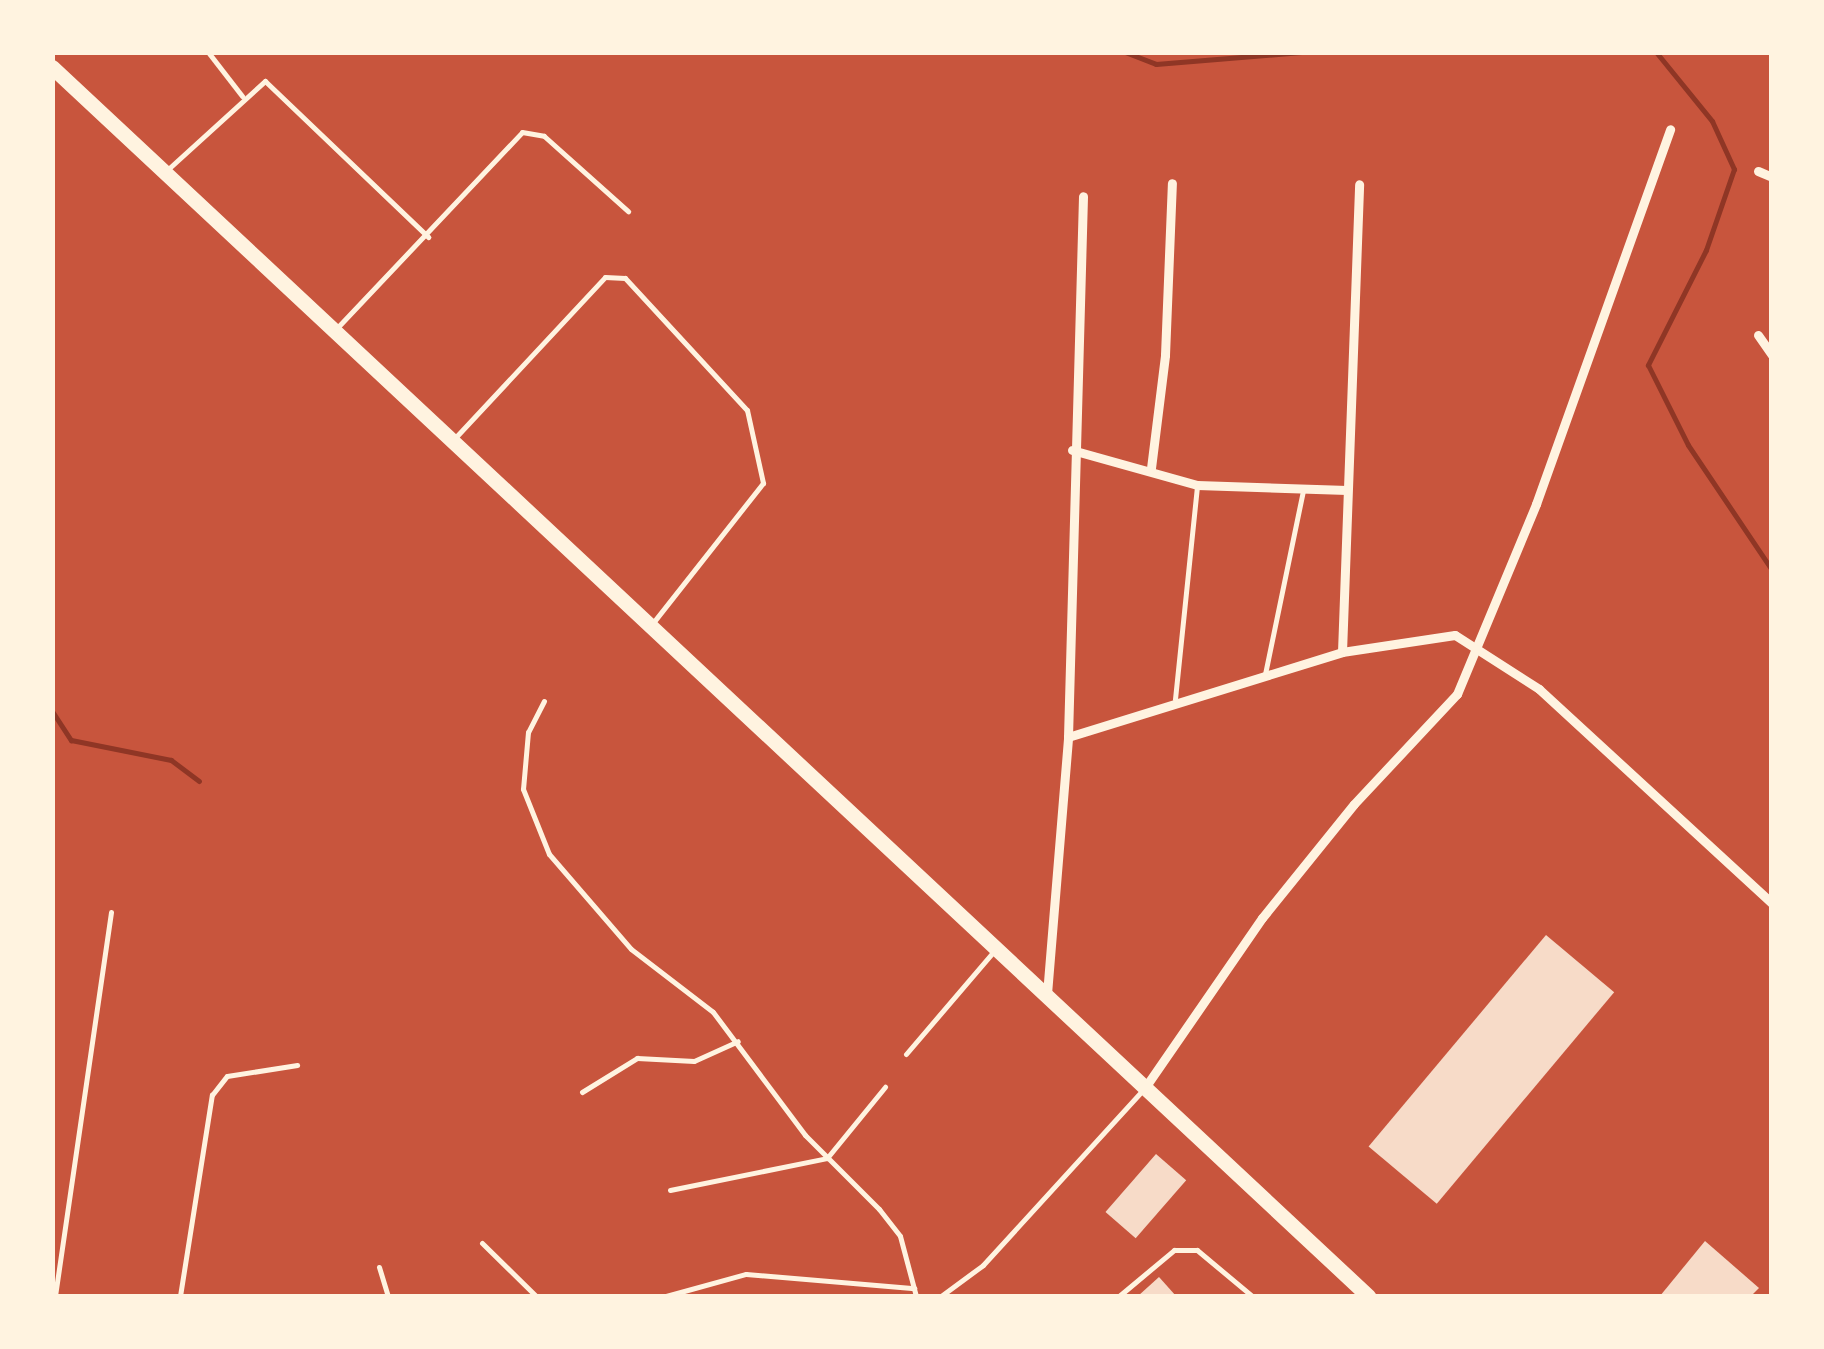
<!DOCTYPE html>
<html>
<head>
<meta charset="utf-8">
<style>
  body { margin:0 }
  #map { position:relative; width:1824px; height:1349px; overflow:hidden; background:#c8553d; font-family:"Archivo Narrow",sans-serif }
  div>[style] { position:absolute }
  .stream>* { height:5px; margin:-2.5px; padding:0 2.5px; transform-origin:2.5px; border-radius:2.5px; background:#8f3625 }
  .building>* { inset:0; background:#f7dbc8; transform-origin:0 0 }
  .service>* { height:5px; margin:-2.5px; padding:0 2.5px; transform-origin:2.5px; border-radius:2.5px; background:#fff3e0 }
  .minor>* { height:9px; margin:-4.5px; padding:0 4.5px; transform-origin:4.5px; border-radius:4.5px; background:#fff3e0 }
  .primary>* { height:15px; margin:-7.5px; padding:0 7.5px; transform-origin:7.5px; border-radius:7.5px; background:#fff3e0 }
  span { translate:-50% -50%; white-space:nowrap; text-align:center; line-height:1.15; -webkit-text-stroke:10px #fff3e0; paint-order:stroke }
  .frame { position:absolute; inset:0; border:55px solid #fff3e0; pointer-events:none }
</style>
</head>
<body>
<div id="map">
  <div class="stream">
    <i style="left:1125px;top:52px;width:33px;rotate:21deg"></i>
    <i style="left:1156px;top:64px;width:146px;rotate:-4.7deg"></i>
    <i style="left:1656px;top:52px;width:89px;rotate:50.9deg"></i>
    <i style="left:1712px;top:121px;width:53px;rotate:65.4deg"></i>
    <i style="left:1734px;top:169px;width:86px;rotate:109.1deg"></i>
    <i style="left:1706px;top:250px;width:129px;rotate:116.8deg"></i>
    <i style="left:1648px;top:365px;width:89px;rotate:63.4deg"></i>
    <i style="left:1688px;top:445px;width:151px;rotate:56.1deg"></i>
    <i style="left:52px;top:711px;width:35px;rotate:57deg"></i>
    <i style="left:71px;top:740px;width:102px;rotate:11.3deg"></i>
    <i style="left:171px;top:760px;width:35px;rotate:37deg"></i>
  </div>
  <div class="building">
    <i style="left:1546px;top:935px;width:89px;height:276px;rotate:40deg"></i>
    <i style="left:1156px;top:1154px;width:40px;height:77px;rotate:41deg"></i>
    <i style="clip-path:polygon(1705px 1241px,1759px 1288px,1751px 1296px,1660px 1296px)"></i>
    <i style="clip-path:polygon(1159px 1277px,1176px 1296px,1138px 1296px)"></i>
  </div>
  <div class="service">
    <i style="left:208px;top:52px;width:56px;rotate:52.3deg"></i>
    <i style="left:166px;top:171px;width:134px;rotate:-42.3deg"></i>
    <i style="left:265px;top:81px;width:226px;rotate:43.7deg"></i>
    <i style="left:335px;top:330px;width:272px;rotate:-46.6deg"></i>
    <i style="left:522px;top:132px;width:22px;rotate:10deg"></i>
    <i style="left:544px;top:136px;width:113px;rotate:41.8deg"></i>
    <i style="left:454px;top:439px;width:221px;rotate:-47deg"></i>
    <i style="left:605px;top:277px;width:20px;rotate:3deg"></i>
    <i style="left:625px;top:278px;width:180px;rotate:47.3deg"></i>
    <i style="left:747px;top:410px;width:75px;rotate:77.6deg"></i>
    <i style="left:763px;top:483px;width:179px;rotate:128.2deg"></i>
    <i style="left:1265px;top:674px;width:188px;rotate:-78.3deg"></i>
    <i style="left:1175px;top:699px;width:215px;rotate:-84.1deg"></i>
    <i style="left:544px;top:701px;width:35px;rotate:117deg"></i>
    <i style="left:528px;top:732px;width:57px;rotate:95deg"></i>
    <i style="left:523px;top:789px;width:70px;rotate:68.2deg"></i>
    <i style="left:549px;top:854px;width:125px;rotate:49.2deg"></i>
    <i style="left:631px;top:949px;width:103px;rotate:37.5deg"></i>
    <i style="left:713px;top:1012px;width:154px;rotate:53.2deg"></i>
    <i style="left:805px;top:1135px;width:105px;rotate:45deg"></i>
    <i style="left:879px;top:1209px;width:34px;rotate:52deg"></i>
    <i style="left:900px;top:1236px;width:62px;rotate:75.1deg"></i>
    <i style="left:906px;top:1054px;width:135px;rotate:-49.5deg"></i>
    <i style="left:582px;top:1092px;width:65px;rotate:-31.7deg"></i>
    <i style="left:637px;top:1058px;width:57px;rotate:3deg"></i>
    <i style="left:694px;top:1061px;width:48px;rotate:-24.4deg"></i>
    <i style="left:670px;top:1190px;width:160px;rotate:-11.5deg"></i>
    <i style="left:827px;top:1158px;width:92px;rotate:-50.8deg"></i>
    <i style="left:482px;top:1243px;width:76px;rotate:44.5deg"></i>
    <i style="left:379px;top:1267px;width:30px;rotate:73deg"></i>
    <i style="left:55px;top:1296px;width:388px;rotate:-81.7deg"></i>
    <i style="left:180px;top:1296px;width:204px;rotate:-81deg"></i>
    <i style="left:212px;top:1095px;width:24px;rotate:-52deg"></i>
    <i style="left:227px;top:1076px;width:71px;rotate:-8.9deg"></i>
    <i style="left:666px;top:1296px;width:83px;rotate:-15.4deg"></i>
    <i style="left:746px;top:1274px;width:169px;rotate:4.8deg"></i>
    <i style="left:941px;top:1296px;width:52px;rotate:-36.4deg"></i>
    <i style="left:983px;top:1265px;width:236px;rotate:-47.6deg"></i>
    <i style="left:1119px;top:1296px;width:72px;rotate:-39.9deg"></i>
    <i style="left:1174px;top:1250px;width:23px"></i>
    <i style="left:1197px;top:1250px;width:72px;rotate:39.9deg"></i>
  </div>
  <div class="minor">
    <i style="left:1758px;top:171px;width:15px;rotate:23deg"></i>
    <i style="left:1758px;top:335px;width:24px;rotate:55deg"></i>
    <i style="left:1072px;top:450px;width:130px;rotate:15.6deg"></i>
    <i style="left:1197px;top:485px;width:150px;rotate:1.9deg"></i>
    <i style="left:1151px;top:468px;width:114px;rotate:-82.9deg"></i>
    <i style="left:1165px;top:355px;width:172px;rotate:-87.7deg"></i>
    <i style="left:1342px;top:652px;width:468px;rotate:-87.9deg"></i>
    <i style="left:1068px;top:737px;width:287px;rotate:-17.2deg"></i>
    <i style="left:1342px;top:652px;width:114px;rotate:-8.6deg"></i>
    <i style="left:1455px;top:635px;width:100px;rotate:32.7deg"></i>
    <i style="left:1539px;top:689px;width:316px;rotate:42.6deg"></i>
    <i style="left:1047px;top:994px;width:258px;rotate:-85.3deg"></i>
    <i style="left:1068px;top:737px;width:541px;rotate:-88.41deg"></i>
    <i style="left:1144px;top:1089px;width:208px;rotate:-55.4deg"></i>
    <i style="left:1262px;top:918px;width:146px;rotate:-51.1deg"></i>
    <i style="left:1354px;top:804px;width:151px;rotate:-46.9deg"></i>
    <i style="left:1457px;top:694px;width:206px;rotate:-67.4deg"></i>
    <i style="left:1536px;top:504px;width:398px;rotate:-70.3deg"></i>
  </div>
  <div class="primary">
    <i style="left:52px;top:67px;width:1801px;rotate:43.04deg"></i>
  </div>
  <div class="frame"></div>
</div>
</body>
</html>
